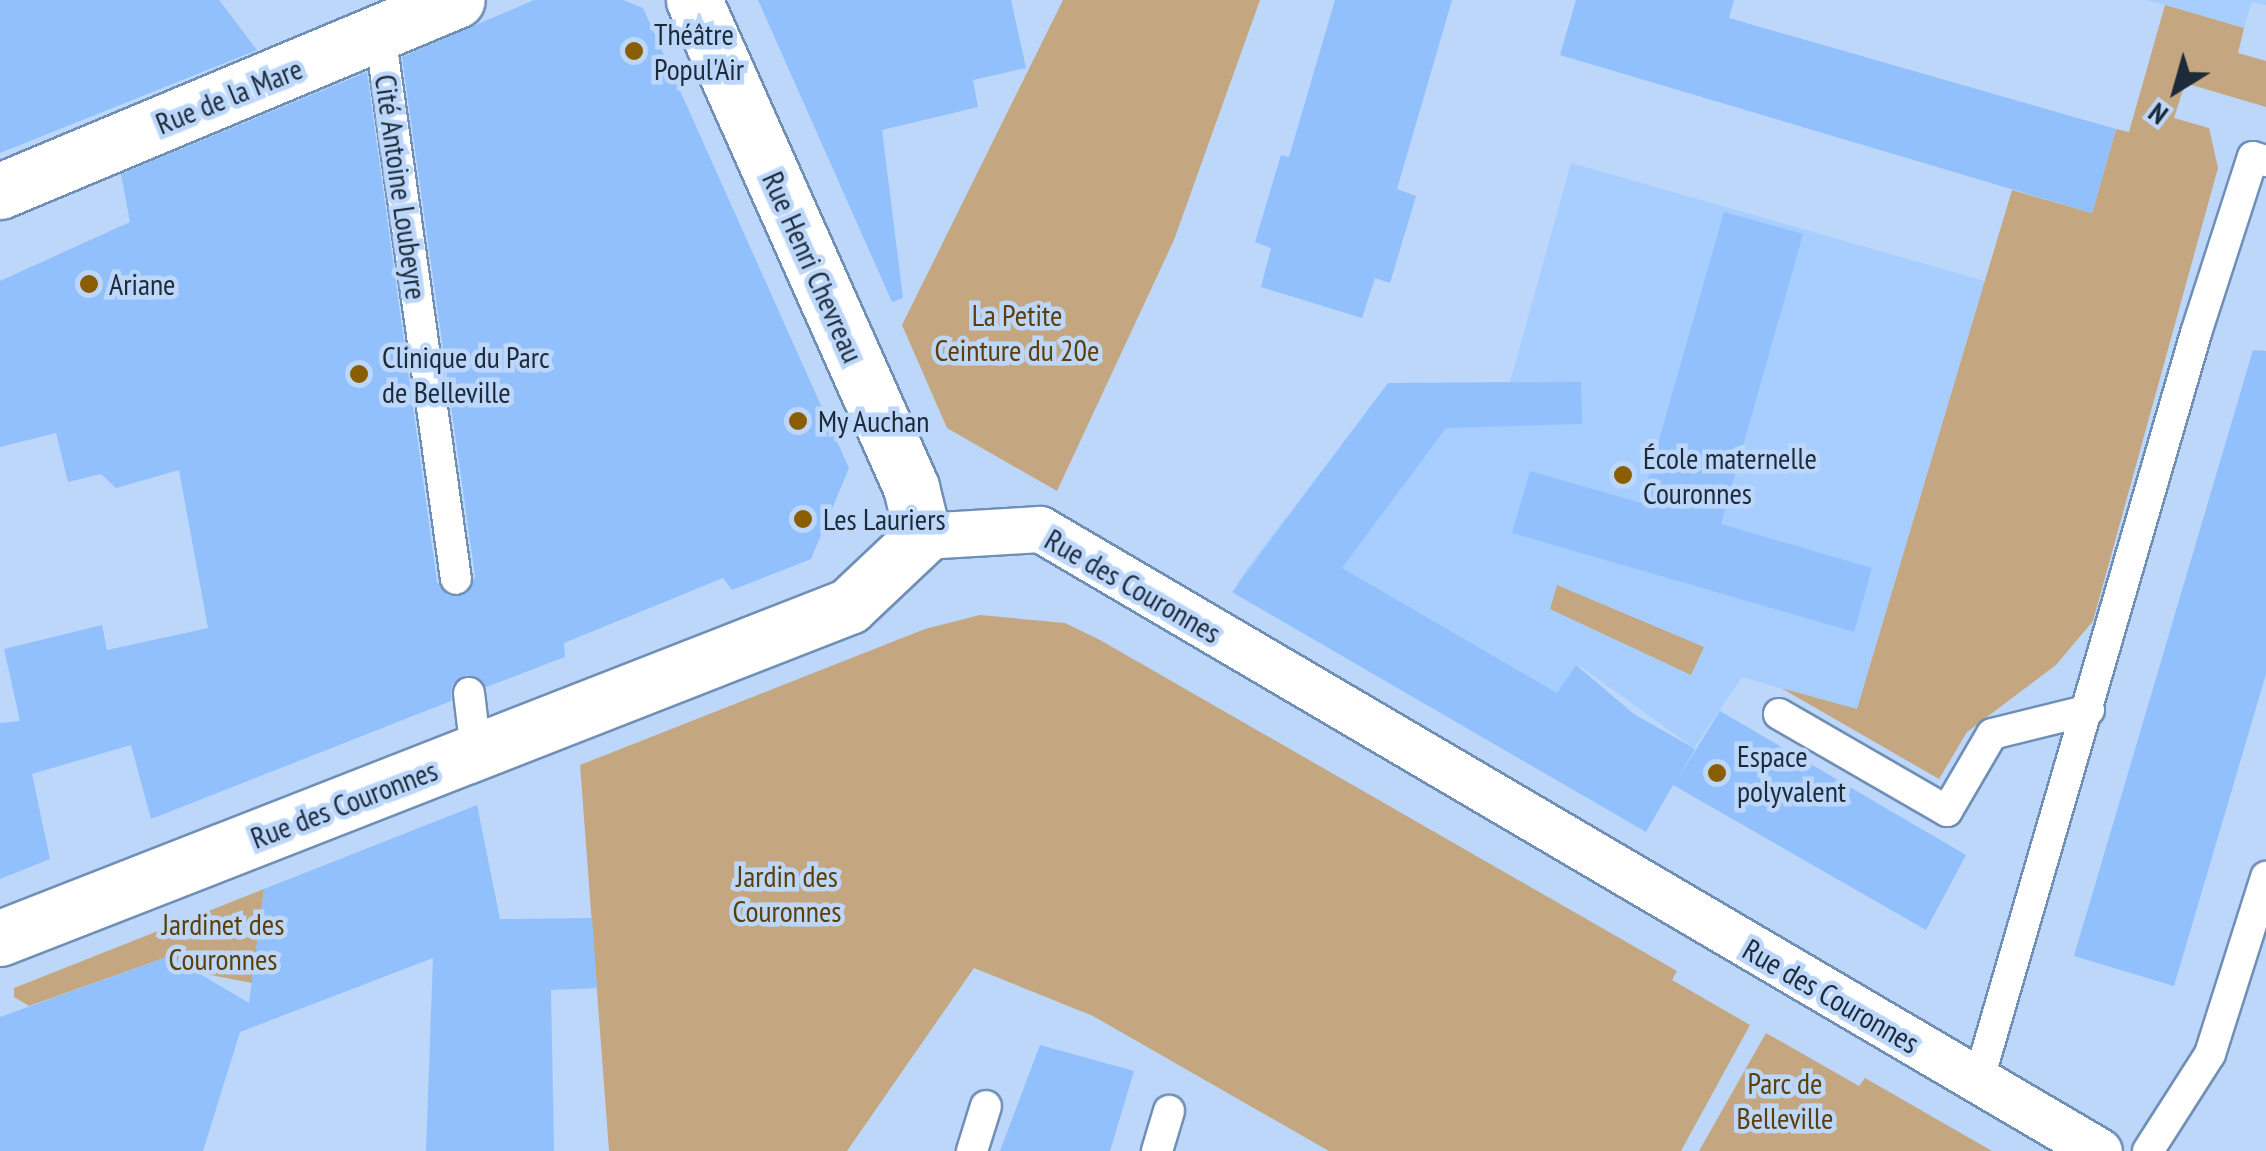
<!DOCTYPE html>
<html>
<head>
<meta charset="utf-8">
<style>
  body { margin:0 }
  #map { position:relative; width:2266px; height:1151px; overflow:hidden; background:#bcd7fa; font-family:"PT Sans Narrow",sans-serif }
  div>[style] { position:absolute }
  .built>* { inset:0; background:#a8ceff }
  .green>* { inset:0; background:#c4a780 }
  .building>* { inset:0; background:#91c0fd }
  .roads { filter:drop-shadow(2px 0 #708fb7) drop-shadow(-2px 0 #708fb7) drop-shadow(0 2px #708fb7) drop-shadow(0 -2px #708fb7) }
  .service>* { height:30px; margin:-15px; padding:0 15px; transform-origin:15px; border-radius:15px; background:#fff }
  .pedestrian>* { height:45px; margin:-22.5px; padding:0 22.5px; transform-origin:22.5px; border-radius:22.5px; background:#fff }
  .minor>* { height:55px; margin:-27.5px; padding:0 27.5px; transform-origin:27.5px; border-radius:27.5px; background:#fff }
  .dots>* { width:28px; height:28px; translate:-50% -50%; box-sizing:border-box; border:5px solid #bcd7fa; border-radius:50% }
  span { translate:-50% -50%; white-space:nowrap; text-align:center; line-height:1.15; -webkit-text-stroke:9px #bcd7fa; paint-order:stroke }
  .poi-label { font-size:30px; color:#1d2a3a }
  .left { translate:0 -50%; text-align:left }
  .street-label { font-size:30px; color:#1d2a3a }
  .park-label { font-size:30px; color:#5d3e06 }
  .north { position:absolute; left:2126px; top:40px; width:100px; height:100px; -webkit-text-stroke:8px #bcd7fa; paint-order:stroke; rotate:217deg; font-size:28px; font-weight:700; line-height:40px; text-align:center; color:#1d2a3a }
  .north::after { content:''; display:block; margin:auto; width:35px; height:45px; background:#1d2a3a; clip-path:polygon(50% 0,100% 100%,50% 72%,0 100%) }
</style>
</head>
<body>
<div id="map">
  <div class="built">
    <i style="clip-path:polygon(2147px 0,2266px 0,2266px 5px,2252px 2px,2244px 28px)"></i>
    <i style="clip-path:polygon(1571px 163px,1985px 281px,1857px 710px,1742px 677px,1694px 748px,1577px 664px,1515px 756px,1244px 599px,1237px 584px,1249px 566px,1388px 383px,1510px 382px)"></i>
  </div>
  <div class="green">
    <i style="clip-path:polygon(1063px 0,1260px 0,1174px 240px,1057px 491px,947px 428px,902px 325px)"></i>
    <i style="clip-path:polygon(2165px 5px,2244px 28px,2238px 53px,2266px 61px,2266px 107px,2185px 83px,2174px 118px,2209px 128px,2218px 168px,2093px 621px,2056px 665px,1967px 732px,1939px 779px,1781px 688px,1857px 709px,2012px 190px,2092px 213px,2116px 129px,2129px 132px)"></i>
    <i style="clip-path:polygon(1557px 585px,1704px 647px,1691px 675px,1550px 609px)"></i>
    <i style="clip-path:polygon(980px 615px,1065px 623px,1100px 640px,1677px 971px,1672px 980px,1750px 1025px,1681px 1151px,1329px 1151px,1093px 1016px,974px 968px,847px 1151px,609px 1151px,580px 765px,925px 629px)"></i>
    <i style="clip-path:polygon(264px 889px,252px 983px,195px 972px,170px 956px,29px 1006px,14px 997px,14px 988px)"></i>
    <i style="clip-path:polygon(1766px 1033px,1859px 1086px,1865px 1078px,1992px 1151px,1699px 1151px)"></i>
  </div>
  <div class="building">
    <i style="clip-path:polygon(0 0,219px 0,257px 50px,0 153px)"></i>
    <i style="clip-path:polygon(534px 0,623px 0,643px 8px,849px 468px,811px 559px,732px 590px,723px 578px,564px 643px,565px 657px,486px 687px,466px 675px,452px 685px,451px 701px,151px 819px,131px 745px,32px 774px,50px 859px,0 879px,0 723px,20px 721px,4px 649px,102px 625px,107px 650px,208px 628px,179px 470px,116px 488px,101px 474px,68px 482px,56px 433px,0 447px,0 281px,130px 222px,121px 174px,367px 72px,437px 582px,448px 596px,467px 594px,475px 576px,402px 57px)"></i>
    <i style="clip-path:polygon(758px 0,1011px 0,1026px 68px,973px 80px,978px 107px,882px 130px,903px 298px,892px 302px)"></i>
    <i style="clip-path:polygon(1335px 0,1452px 0,1397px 189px,1416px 196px,1390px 283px,1375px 278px,1362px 318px,1261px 287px,1271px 248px,1255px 242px,1281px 155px,1289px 157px)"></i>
    <i style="clip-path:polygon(1576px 0,1734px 0,1729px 18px,2116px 129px,2092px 213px,1560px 55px)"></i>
    <i style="clip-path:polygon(1724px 212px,1803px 234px,1721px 524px,1872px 568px,1854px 632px,1512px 533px,1530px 471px,1641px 503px)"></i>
    <i style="clip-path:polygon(2253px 350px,2266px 351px,2266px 674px,2174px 986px,2074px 956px)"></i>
    <i style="clip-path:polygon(1581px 382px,1582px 424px,1446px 428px,1342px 568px,1557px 693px,1576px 665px,1634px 714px,1695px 749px,1675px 783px,1720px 711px,1966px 855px,1926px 930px,1673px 785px,1646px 832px,1232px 592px,1388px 383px)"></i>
    <i style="clip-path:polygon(477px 805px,500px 919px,592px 918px,597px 988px,551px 990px,554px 1151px,426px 1151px,433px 958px,240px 1032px,203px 1151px,0 1151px,0 1017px,170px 956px,249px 1003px,264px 889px)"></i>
    <i style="clip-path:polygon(1040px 1045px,1134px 1071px,1110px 1151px,1000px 1151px)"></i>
  </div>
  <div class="roads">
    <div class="service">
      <i style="left:380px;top:33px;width:551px;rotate:82.08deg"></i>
      <i style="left:469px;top:693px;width:59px;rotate:83.2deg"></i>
      <i style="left:1779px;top:714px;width:194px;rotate:30deg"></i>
      <i style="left:1947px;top:811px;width:89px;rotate:-59.7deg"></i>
      <i style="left:1992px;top:734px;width:100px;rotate:-13.9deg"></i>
      <i style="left:1978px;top:1082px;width:780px;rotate:-73.77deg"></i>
      <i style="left:2196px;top:333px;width:185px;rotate:-72.1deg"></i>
      <i style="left:2253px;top:157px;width:14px;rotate:17deg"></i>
      <i style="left:972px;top:1151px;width:47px;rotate:-72.7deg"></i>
      <i style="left:1157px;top:1151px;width:42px;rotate:-73.3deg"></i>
      <i style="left:2148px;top:1151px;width:115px;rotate:-57.4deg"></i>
      <i style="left:2210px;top:1054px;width:186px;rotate:-72.4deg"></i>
    </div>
    <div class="pedestrian">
      <i style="left:923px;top:536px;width:117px;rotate:-3.4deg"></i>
      <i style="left:1040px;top:529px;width:1228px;rotate:30.43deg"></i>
    </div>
    <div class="minor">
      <i style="left:0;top:191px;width:495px;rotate:-22.7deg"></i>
      <i style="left:0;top:938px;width:912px;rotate:-21.36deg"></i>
      <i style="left:849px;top:606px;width:102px;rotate:-43.4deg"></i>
      <i style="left:923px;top:536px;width:50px;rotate:-103.8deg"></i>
      <i style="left:911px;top:487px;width:533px;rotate:-114.02deg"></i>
    </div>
  </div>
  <div class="dots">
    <i style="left:634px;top:51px;background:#8b5d01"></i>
    <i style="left:89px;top:284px;background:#8b5d01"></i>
    <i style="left:359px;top:374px;background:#8b5d01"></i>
    <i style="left:798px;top:421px;background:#8b5d01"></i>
    <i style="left:1623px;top:475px;background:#8b5d01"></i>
    <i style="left:803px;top:519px;background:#8b5d01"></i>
    <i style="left:1717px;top:773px;background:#8b5d01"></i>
  </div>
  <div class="poi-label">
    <span class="left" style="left:654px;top:51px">Théâtre<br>Popul'Air</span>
    <span class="left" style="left:109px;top:284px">Ariane</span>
    <span class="left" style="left:382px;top:374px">Clinique du Parc<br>de Belleville</span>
    <span class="left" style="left:818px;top:421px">My Auchan</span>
    <span class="left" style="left:1643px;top:475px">École maternelle<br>Couronnes</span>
    <span class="left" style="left:823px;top:519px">Les Lauriers</span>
    <span class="left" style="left:1737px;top:773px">Espace<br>polyvalent</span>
  </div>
  <div class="street-label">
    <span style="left:229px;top:96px;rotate:-22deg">Rue de la Mare</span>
    <span style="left:401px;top:187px;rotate:82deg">Cité Antoine Loubeyre</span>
    <span style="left:813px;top:267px;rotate:66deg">Rue Henri Chevreau</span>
    <span style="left:1133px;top:586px;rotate:30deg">Rue des Couronnes</span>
    <span style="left:344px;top:804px;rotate:-21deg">Rue des Couronnes</span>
    <span style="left:1831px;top:996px;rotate:30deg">Rue des Couronnes</span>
  </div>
  <div class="park-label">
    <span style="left:1017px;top:332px">La Petite<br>Ceinture du 20e</span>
    <span style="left:787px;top:893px">Jardin des<br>Couronnes</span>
    <span style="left:223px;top:941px">Jardinet des<br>Couronnes</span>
    <span style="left:1785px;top:1100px">Parc de<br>Belleville</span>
  </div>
  <div class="north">N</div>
</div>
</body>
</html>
